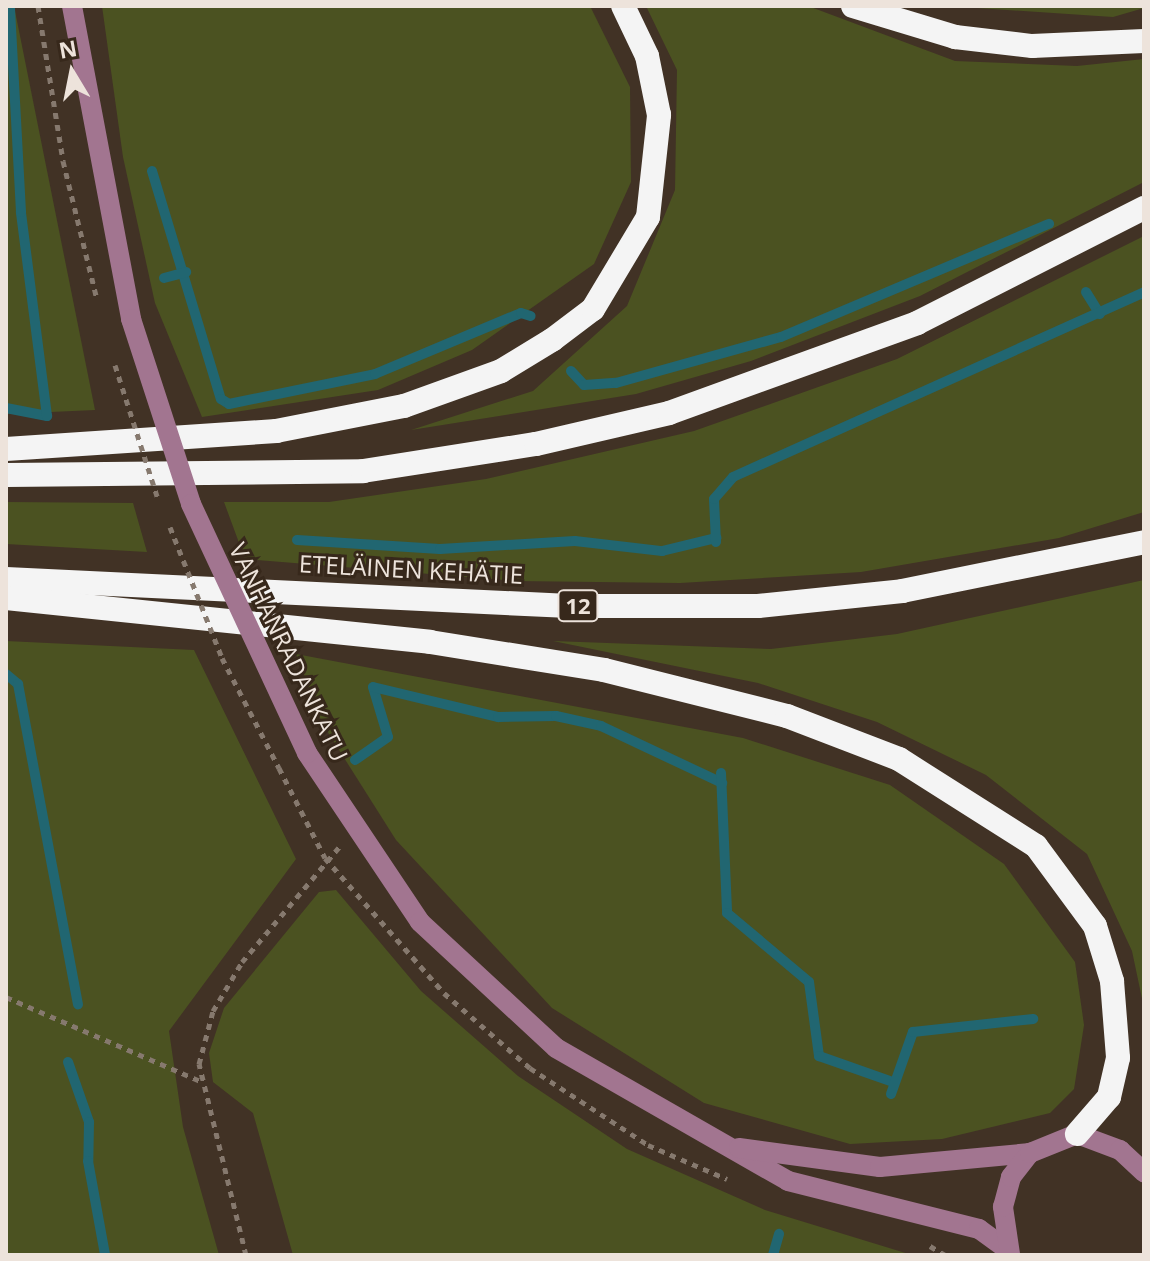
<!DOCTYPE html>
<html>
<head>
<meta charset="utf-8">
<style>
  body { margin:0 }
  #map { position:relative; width:1150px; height:1261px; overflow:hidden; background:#413225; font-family:"Open Sans",sans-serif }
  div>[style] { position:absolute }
  .green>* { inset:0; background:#4b5221 }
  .stream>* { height:10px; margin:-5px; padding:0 5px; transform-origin:5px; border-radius:5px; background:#216671 }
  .path>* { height:5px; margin-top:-2.5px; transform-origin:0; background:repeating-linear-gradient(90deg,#86796e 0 6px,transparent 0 12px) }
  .minor>* { height:20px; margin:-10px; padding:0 10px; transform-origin:10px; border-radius:10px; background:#a27590 }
  .highway>* { height:24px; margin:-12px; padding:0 12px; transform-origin:12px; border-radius:12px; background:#f4f4f4 }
  .path-bridge>* { height:5px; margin-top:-2.5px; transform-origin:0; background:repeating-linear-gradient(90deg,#86796e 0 6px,transparent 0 12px) }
  .minor-bridge>* { height:20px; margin:-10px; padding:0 10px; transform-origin:10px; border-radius:10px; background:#a27590 }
  span { translate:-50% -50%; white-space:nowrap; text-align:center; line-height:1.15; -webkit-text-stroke:6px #37281b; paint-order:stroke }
  .shield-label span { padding:2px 6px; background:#37281b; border:2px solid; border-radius:6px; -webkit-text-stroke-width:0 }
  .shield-label { font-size:22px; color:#ede3db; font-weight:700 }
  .street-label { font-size:24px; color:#ede3db }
  .frame { position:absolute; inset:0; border:8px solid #ede3db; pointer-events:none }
  .north { position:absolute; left:32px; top:32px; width:80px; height:80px; -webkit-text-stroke:6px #37281b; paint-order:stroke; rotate:350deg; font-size:22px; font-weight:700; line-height:32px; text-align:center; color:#ede3db }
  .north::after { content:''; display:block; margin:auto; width:28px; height:36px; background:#ede3db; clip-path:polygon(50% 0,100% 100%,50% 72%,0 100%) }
</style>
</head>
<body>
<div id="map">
  <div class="green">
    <i style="clip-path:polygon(6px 6px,14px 6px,95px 410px,6px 414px)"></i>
    <i style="clip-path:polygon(102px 6px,590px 6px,630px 87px,631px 182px,594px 264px,472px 350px,378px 390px,202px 417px,155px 303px,123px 157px)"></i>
    <i style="clip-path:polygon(646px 6px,808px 6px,955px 61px,1077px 66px,1144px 59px,1144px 182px,920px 296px,751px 361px,636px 394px,411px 430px,533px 391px,627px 306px,675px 190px,677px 70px)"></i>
    <i style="clip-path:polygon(947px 6px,1144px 6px,1144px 8px,1113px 17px)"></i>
    <i style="clip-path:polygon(1144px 236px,1144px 512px,1059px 538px,861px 572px,680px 583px,515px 581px,245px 559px,224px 502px,329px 502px,486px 479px,694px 431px,897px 359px)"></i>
    <i style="clip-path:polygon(6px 502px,133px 503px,147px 552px,6px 544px)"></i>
    <i style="clip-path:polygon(1144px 580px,1144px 1008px,1132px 951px,1087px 854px,986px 775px,877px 722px,758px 683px,553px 641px,771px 649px,897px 634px)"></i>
    <i style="clip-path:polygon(6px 641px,194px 650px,296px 859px,169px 1031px,183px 1127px,219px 1255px,6px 1255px)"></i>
    <i style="clip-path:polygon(296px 654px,743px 738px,890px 785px,1004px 864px,1075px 962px,1084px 1025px,1074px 1089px,1050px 1113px,942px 1139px,850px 1144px,704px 1103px,552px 1008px,396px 840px,322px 723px)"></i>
    <i style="clip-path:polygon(336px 890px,421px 991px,518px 1076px,627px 1149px,765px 1210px,912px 1255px,293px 1255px,253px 1113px,213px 1082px,209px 1053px,224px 1008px,319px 892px)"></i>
  </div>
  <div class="stream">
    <i style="left:152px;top:171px;width:238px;rotate:73.2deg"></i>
    <i style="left:221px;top:399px;width:9px;rotate:32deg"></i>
    <i style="left:229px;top:404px;width:149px;rotate:-11.6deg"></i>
    <i style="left:375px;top:374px;width:158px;rotate:-22.7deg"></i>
    <i style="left:521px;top:313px;width:10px;rotate:17deg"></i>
    <i style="left:164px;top:278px;width:23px;rotate:-15deg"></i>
    <i style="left:1086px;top:292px;width:26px;rotate:58deg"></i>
    <i style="left:571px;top:371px;width:19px;rotate:47deg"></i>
    <i style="left:584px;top:385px;width:32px;rotate:-4deg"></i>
    <i style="left:616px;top:383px;width:171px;rotate:-15.6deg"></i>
    <i style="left:781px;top:337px;width:291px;rotate:-22.9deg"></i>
    <i style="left:6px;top:408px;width:42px;rotate:11deg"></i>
    <i style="left:47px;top:416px;width:206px;rotate:-97.3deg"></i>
    <i style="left:21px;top:212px;width:206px;rotate:-93.1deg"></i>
    <i style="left:297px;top:540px;width:143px;rotate:3.6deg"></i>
    <i style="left:440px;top:549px;width:135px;rotate:-3.4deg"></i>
    <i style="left:575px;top:541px;width:88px;rotate:6.6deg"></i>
    <i style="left:662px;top:551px;width:56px;rotate:-13.5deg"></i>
    <i style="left:716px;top:542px;width:43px;rotate:-92.7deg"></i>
    <i style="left:714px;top:499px;width:29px;rotate:-49deg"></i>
    <i style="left:733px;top:477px;width:451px;rotate:-24.2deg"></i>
    <i style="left:6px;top:674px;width:16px;rotate:40deg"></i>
    <i style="left:18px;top:684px;width:326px;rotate:79.4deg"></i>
    <i style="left:355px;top:760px;width:40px;rotate:-34.9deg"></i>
    <i style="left:388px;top:737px;width:52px;rotate:-106.7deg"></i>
    <i style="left:373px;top:687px;width:129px;rotate:13.5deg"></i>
    <i style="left:498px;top:717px;width:58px;rotate:-1deg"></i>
    <i style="left:556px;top:716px;width:46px;rotate:12.5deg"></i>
    <i style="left:601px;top:726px;width:134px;rotate:25.2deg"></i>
    <i style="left:721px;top:773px;width:140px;rotate:87.5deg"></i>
    <i style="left:727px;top:913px;width:107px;rotate:40.1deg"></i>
    <i style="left:809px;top:982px;width:75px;rotate:82.3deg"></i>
    <i style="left:819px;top:1056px;width:78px;rotate:19.4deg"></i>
    <i style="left:68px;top:1062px;width:64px;rotate:70.7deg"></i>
    <i style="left:89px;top:1122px;width:39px;rotate:91deg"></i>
    <i style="left:88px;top:1161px;width:96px;rotate:79.7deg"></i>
    <i style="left:891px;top:1094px;width:66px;rotate:-70.5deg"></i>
    <i style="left:913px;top:1032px;width:121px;rotate:-6.2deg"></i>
    <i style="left:773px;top:1255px;width:22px;rotate:-74deg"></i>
  </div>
  <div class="path">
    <i style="left:38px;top:6px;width:157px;rotate:80.8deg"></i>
    <i style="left:63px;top:161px;width:142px;rotate:76.2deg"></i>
    <i style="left:279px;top:768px;width:101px;rotate:62.9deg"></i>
    <i style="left:325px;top:858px;width:180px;rotate:48.6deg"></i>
    <i style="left:444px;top:993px;width:114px;rotate:41.1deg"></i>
    <i style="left:530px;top:1068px;width:141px;rotate:33.1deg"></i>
    <i style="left:648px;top:1145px;width:86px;rotate:23.3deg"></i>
    <i style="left:6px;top:997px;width:211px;rotate:23.4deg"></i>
    <i style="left:930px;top:1246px;width:17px;rotate:31deg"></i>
    <i style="left:246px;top:1255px;width:197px;rotate:-103.8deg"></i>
    <i style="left:199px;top:1064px;width:55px;rotate:-75.2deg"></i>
    <i style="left:213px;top:1011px;width:57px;rotate:-59.4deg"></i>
    <i style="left:242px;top:962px;width:153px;rotate:-49.8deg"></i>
  </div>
  <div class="minor">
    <i style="left:72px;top:6px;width:319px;rotate:79.3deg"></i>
    <i style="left:307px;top:753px;width:203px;rotate:56.2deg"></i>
    <i style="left:420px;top:922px;width:185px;rotate:42.8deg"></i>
    <i style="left:556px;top:1048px;width:267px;rotate:29.8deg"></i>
    <i style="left:788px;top:1181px;width:197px;rotate:14.1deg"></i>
    <i style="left:979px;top:1229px;width:34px;rotate:36deg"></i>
    <i style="left:739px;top:1148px;width:142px;rotate:7.7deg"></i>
    <i style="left:880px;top:1167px;width:151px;rotate:-5.3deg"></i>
    <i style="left:1010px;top:1254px;width:48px;rotate:-98.5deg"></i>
    <i style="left:1003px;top:1207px;width:31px;rotate:-75deg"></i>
    <i style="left:1011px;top:1177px;width:31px;rotate:-52deg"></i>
    <i style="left:1030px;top:1153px;width:51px;rotate:-22deg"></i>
    <i style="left:1077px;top:1134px;width:46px;rotate:20.4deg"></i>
    <i style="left:1120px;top:1150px;width:33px;rotate:43deg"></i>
  </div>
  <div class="highway">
    <i style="left:853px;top:6px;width:107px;rotate:16.9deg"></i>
    <i style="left:955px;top:37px;width:78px;rotate:6.7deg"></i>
    <i style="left:1032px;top:46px;width:112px;rotate:-2.6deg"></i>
    <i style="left:6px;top:449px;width:271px;rotate:-3.8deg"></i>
    <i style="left:276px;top:431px;width:130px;rotate:-11.1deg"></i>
    <i style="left:404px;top:406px;width:103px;rotate:-19.8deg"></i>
    <i style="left:501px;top:371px;width:60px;rotate:-31.3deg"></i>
    <i style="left:552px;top:340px;width:51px;rotate:-37.1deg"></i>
    <i style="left:593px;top:309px;width:107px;rotate:-59.1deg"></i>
    <i style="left:648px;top:217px;width:103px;rotate:-83.8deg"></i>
    <i style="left:659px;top:115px;width:60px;rotate:-101.5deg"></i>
    <i style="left:647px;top:56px;width:55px;rotate:-115.6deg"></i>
    <i style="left:6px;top:475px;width:357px;rotate:-0.6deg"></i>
    <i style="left:363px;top:471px;width:175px;rotate:-8.9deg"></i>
    <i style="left:536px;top:444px;width:137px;rotate:-13.1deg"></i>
    <i style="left:669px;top:413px;width:264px;rotate:-19.9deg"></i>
    <i style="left:917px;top:323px;width:254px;rotate:-26.9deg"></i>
    <i style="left:6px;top:579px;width:564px;rotate:2.75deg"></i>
    <i style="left:569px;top:606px;width:189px"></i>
    <i style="left:758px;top:606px;width:145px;rotate:-5.9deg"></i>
    <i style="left:902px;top:591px;width:247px;rotate:-11.4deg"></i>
    <i style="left:6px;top:598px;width:426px;rotate:5.9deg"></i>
    <i style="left:430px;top:642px;width:176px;rotate:9.1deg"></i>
    <i style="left:604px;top:670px;width:189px;rotate:14.1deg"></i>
    <i style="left:787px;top:716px;width:120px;rotate:21deg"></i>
    <i style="left:899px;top:759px;width:162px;rotate:32.4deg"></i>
    <i style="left:1036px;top:846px;width:99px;rotate:53.6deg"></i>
    <i style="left:1095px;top:926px;width:58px;rotate:72.8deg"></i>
    <i style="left:1112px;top:981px;width:77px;rotate:85.5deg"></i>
    <i style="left:1118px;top:1058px;width:40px;rotate:103deg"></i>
    <i style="left:1109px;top:1097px;width:49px;rotate:130.9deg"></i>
  </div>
  <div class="path-bridge">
    <i style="left:115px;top:365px;width:138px;rotate:72.2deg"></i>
    <i style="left:170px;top:527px;width:141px;rotate:68.3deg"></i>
    <i style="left:222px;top:658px;width:124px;rotate:62.6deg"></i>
  </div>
  <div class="minor-bridge">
    <i style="left:131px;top:319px;width:194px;rotate:72deg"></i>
    <i style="left:191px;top:504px;width:275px;rotate:65deg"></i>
  </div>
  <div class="shield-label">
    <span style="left:578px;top:606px">12</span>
  </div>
  <div class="street-label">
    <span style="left:411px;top:569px;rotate:3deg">ETELÄINEN KEHÄTIE</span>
    <span style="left:289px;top:652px;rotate:64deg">VANHANRADANKATU</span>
  </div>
  <div class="frame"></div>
  <div class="north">N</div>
</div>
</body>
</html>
